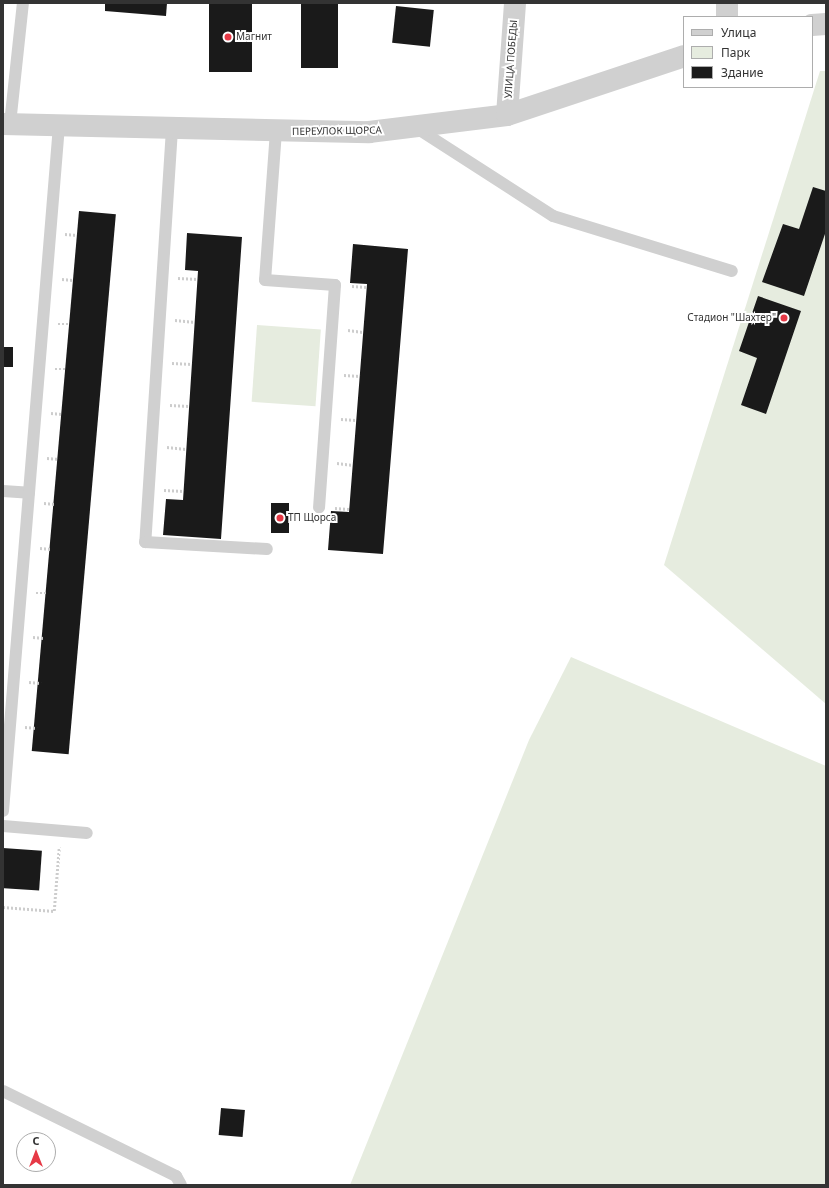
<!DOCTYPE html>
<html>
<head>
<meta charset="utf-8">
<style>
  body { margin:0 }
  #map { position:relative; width:829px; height:1188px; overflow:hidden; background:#fff; font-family:"Noto Sans",sans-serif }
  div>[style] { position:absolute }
  .green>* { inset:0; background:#e6ecdf; transform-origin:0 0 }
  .building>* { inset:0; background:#1a1a1a; transform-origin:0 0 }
  .path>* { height:2.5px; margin-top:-1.25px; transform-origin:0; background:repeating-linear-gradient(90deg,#cdcdcd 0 2px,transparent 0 4px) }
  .service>* { height:12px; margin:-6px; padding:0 6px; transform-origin:6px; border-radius:6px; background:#d0d0d0 }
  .minor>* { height:22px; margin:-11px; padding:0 11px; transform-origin:11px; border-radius:11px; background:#d0d0d0 }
  .dots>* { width:11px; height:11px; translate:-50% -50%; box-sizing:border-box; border:2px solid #fff; border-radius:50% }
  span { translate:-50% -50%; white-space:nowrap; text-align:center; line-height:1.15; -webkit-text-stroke:4px #fff; paint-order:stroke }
  .poi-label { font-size:10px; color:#333 }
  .left { translate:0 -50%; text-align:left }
  .right { translate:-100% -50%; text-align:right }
  .street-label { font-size:10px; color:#333 }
  .frame { position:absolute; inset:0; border:4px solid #333; pointer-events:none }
  .legend { position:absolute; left:683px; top:16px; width:130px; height:72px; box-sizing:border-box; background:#fff; border:1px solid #adadad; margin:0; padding:5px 7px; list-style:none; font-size:12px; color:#333 }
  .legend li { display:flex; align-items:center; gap:8px; height:20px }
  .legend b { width:20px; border:1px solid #adadad }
  .north { position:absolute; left:16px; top:1132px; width:40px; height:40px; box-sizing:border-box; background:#fff; border:1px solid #adadad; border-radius:50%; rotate:0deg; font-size:11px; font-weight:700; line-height:16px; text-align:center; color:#333 }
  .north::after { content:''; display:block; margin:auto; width:14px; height:18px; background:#e63946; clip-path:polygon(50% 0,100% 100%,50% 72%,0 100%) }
</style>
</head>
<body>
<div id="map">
  <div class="green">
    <i style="clip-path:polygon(820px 71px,826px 71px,826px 704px,664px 565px)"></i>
    <i style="left:257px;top:325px;width:64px;height:77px;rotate:4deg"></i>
    <i style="clip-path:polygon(571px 657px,826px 766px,826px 1185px,350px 1185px,529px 740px)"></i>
  </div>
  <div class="building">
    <i style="clip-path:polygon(105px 3px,167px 3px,166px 16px,105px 11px)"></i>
    <i style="left:209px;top:3px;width:43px;height:69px"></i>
    <i style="left:301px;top:3px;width:37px;height:65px"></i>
    <i style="left:396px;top:6px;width:38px;height:37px;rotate:6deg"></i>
    <i style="clip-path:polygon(813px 187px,826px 191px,826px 231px,804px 296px,762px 282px,783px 224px,799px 229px)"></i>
    <i style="left:79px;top:211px;width:37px;height:542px;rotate:5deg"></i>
    <i style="clip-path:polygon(187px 233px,242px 237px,221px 539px,163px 535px,166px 499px,183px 500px,198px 271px,185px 270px)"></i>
    <i style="clip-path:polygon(353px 244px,408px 249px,383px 554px,328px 550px,331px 511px,349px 512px,367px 284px,350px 283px)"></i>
    <i style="clip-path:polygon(758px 296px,801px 311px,766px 414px,741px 405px,757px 358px,739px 351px)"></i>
    <i style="left:3px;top:347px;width:10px;height:20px"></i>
    <i style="left:271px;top:503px;width:18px;height:30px"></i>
    <i style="left:3px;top:848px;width:39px;height:40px;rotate:4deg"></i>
    <i style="left:221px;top:1108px;width:24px;height:27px;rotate:5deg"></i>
  </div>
  <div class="path">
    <i style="left:65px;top:234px;width:12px;rotate:5deg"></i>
    <i style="left:178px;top:278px;width:20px;rotate:3deg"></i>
    <i style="left:62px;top:279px;width:11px;rotate:5deg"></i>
    <i style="left:352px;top:286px;width:15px;rotate:4deg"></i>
    <i style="left:175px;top:320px;width:20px;rotate:6deg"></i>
    <i style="left:58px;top:324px;width:12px"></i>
    <i style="left:348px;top:330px;width:15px;rotate:8deg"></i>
    <i style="left:172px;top:363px;width:20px;rotate:3deg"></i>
    <i style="left:55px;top:369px;width:11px"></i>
    <i style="left:344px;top:375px;width:16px;rotate:4deg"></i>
    <i style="left:170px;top:405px;width:19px;rotate:3deg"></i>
    <i style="left:51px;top:413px;width:11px;rotate:5deg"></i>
    <i style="left:341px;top:419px;width:15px;rotate:4deg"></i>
    <i style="left:167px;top:447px;width:19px;rotate:6deg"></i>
    <i style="left:47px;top:458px;width:12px;rotate:5deg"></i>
    <i style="left:337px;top:463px;width:16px;rotate:7deg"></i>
    <i style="left:164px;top:490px;width:20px;rotate:3deg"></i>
    <i style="left:44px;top:503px;width:11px;rotate:5deg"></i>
    <i style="left:335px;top:508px;width:14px;rotate:4deg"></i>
    <i style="left:40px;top:548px;width:11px;rotate:5deg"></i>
    <i style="left:36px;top:593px;width:12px"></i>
    <i style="left:33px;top:637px;width:11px;rotate:5deg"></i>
    <i style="left:29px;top:682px;width:12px;rotate:5deg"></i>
    <i style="left:25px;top:727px;width:12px;rotate:5deg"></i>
    <i style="left:3px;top:907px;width:51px;rotate:4.5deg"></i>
    <i style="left:54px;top:911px;width:64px;rotate:-85.5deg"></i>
  </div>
  <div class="service">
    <i style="left:10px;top:124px;width:122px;rotate:-83.9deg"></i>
    <i style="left:415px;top:127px;width:164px;rotate:32.8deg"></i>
    <i style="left:553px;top:216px;width:187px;rotate:17.1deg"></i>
    <i style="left:172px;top:129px;width:414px;rotate:93.7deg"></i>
    <i style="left:145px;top:542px;width:122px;rotate:3.3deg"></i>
    <i style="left:276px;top:131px;width:149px;rotate:94.2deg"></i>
    <i style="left:265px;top:280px;width:70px;rotate:4.1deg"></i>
    <i style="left:335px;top:285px;width:223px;rotate:94.1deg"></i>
    <i style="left:3px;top:491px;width:26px;rotate:4deg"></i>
    <i style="left:3px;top:811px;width:687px;rotate:-85.33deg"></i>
    <i style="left:3px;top:826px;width:84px;rotate:4.8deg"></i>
    <i style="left:3px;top:1091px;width:193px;rotate:26.2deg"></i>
    <i style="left:176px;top:1176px;width:10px;rotate:61deg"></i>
  </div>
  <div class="minor">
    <i style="left:727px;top:17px;width:14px;rotate:-90deg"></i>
    <i style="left:812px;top:25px;width:14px;rotate:-4deg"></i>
    <i style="left:507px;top:115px;width:112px;rotate:-85.9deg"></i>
    <i style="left:3px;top:124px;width:366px;rotate:1.3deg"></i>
    <i style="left:369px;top:132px;width:139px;rotate:-7deg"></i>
    <i style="left:507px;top:115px;width:187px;rotate:-18.4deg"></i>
  </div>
  <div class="dots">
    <i style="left:228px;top:37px;background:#e63946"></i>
    <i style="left:784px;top:318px;background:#e63946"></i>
    <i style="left:280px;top:518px;background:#e63946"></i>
  </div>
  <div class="poi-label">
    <span class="left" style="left:236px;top:37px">Магнит</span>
    <span class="right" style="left:776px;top:318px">Стадион "Шахтер"</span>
    <span class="left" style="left:288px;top:518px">ТП Щорса</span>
  </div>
  <div class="street-label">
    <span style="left:511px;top:59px;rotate:-86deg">УЛИЦА ПОБЕДЫ</span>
    <span style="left:337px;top:131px;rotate:-1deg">ПЕРЕУЛОК ЩОРСА</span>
  </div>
  <div class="frame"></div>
  <ul class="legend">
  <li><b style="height:5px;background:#d0d0d0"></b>Улица</li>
  <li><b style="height:11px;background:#e6ecdf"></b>Парк</li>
  <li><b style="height:11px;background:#1a1a1a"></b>Здание</li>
  </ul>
  <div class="north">С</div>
</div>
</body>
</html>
